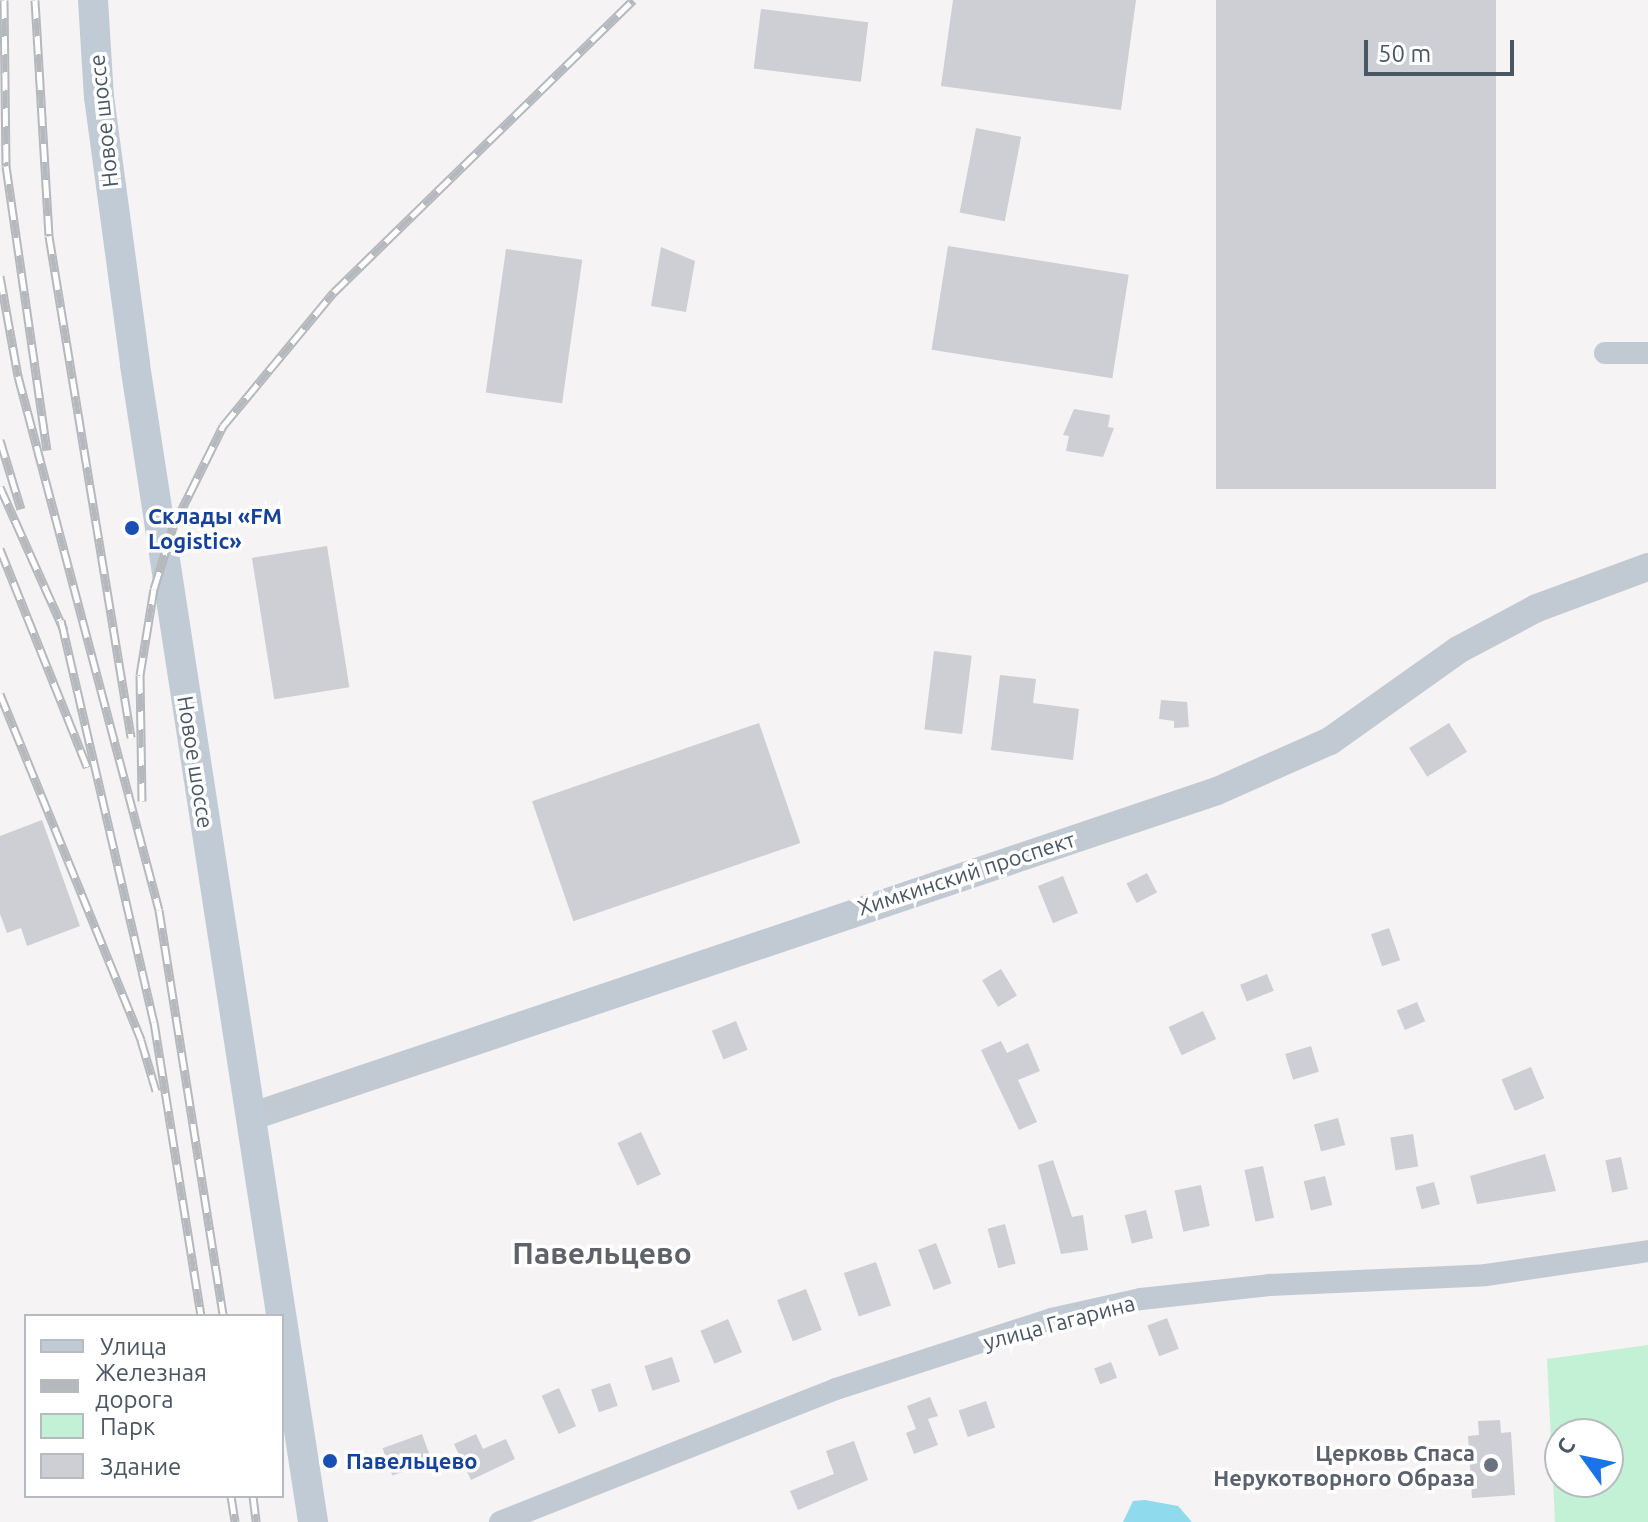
<!DOCTYPE html>
<html>
<head>
<meta charset="utf-8">
<style>
  body { margin:0 }
  #map { position:relative; width:1648px; height:1522px; overflow:hidden; background:#f5f3f3; font-family:Ubuntu,sans-serif }
  div>[style] { position:absolute }
  .green>* { inset:0; background:#c3f1d5 }
  .water>* { inset:0; background:#90daee }
  .building>* { inset:0; background:#cdcfd5; transform-origin:0 0 }
  .minor>* { height:22px; margin:-11px; padding:0 11px; transform-origin:11px; border-radius:11px; background:#c1cad2 }
  .tertiary>* { height:28px; margin:-14px; padding:0 14px; transform-origin:14px; border-radius:14px; background:#c1cad2 }
  .secondary>* { height:30px; margin:-15px; padding:0 15px; transform-origin:15px; border-radius:15px; background:#c1cbd6 }
  .rail>* { height:9px; margin-top:-4.5px; transform-origin:0; background:repeating-linear-gradient(90deg,#fff 0 18px,#b5b8bd 0 36px); box-sizing:border-box; border-block:2px solid #b5b8bd }
  .dots>* { width:22px; height:22px; translate:-50% -50%; box-sizing:border-box; border:4px solid #fff; border-radius:50% }
  span { translate:-50% -50%; white-space:nowrap; text-align:center; line-height:1.15; -webkit-text-stroke:7px #fff; paint-order:stroke }
  .street-label { font-size:22px; color:#4a5661 }
  .transit-label { font-size:22px; color:#164399; font-weight:700 }
  .left { translate:0 -50%; text-align:left }
  .worship-label { font-size:22px; color:#5b616d; font-weight:700 }
  .right { translate:-100% -50%; text-align:right }
  .district-label { font-size:30px; color:#5f6368; font-weight:700 }
  .legend { position:absolute; left:24px; top:1314px; width:260px; height:184px; box-sizing:border-box; background:#fff; border:2px solid #b7bbc0; margin:0; padding:10px 14px; list-style:none; font-size:24px; color:#4a5661 }
  .legend li { display:flex; align-items:center; gap:16px; height:40px }
  .legend b { width:40px; border:2px solid #b7bbc0 }
  .north { position:absolute; left:1544px; top:1418px; width:80px; height:80px; box-sizing:border-box; background:#fff; border:2px solid #b7bbc0; border-radius:50%; rotate:303deg; font-size:22px; font-weight:700; line-height:32px; text-align:center; color:#4a5661 }
  .north::after { content:''; display:block; margin:auto; width:28px; height:36px; background:#1a73e8; clip-path:polygon(50% 0,100% 100%,50% 72%,0 100%) }
  .scale { position:absolute; left:1364px; top:40px; width:150px; height:36px; box-sizing:border-box; border:4px solid #4a5661; border-top:0; padding-left:10px; font-size:24px; line-height:28px; white-space:nowrap; color:#4a5661; -webkit-text-stroke:6px #fff; paint-order:stroke }
</style>
</head>
<body>
<div id="map">
  <div class="green">
    <i style="clip-path:polygon(evenodd,1648px 1345px,1648px 1522px,1555px 1522px,1547px 1359px,1648px 1345px,1560px 1434px,1608px 1434px,1608px 1482px,1560px 1482px,1560px 1434px)"></i>
  </div>
  <div class="water">
    <i style="clip-path:polygon(1145px 1500px,1178px 1506px,1192px 1522px,1123px 1522px,1133px 1501px)"></i>
  </div>
  <div class="building">
    <i style="clip-path:polygon(953px 0,1136px 0,1121px 110px,941px 86px)"></i>
    <i style="left:1216px;top:0;width:280px;height:489px"></i>
    <i style="left:761px;top:9px;width:108px;height:60px;rotate:7deg"></i>
    <i style="left:976px;top:128px;width:46px;height:86px;rotate:11deg"></i>
    <i style="left:948px;top:246px;width:183px;height:105px;rotate:9deg"></i>
    <i style="clip-path:polygon(661px 247px,695px 261px,686px 312px,651px 306px)"></i>
    <i style="left:506px;top:249px;width:77px;height:145px;rotate:8deg"></i>
    <i style="clip-path:polygon(1074px 409px,1110px 415px,1108px 427px,1114px 428px,1103px 457px,1066px 451px,1069px 436px,1063px 435px)"></i>
    <i style="left:327px;top:546px;width:143px;height:76px;rotate:81deg"></i>
    <i style="left:934px;top:651px;width:38px;height:79px;rotate:7deg"></i>
    <i style="clip-path:polygon(1000px 675px,1036px 679px,1033px 703px,1079px 709px,1073px 760px,991px 750px)"></i>
    <i style="clip-path:polygon(1161px 700px,1187px 702px,1189px 727px,1174px 728px,1174px 721px,1159px 719px)"></i>
    <i style="left:759px;top:723px;width:127px;height:240px;rotate:71deg"></i>
    <i style="left:1449px;top:723px;width:34px;height:47px;rotate:58deg"></i>
    <i style="clip-path:polygon(42px 820px,80px 926px,27px 946px,21px 928px,7px 933px,0 914px,0 836px)"></i>
    <i style="left:1147px;top:873px;width:22px;height:23px;rotate:63deg"></i>
    <i style="left:1063px;top:876px;width:40px;height:27px;rotate:68deg"></i>
    <i style="left:1389px;top:928px;width:34px;height:19px;rotate:71deg"></i>
    <i style="left:1001px;top:969px;width:31px;height:22px;rotate:59deg"></i>
    <i style="left:1267px;top:974px;width:18px;height:29px;rotate:68deg"></i>
    <i style="left:1417px;top:1002px;width:21px;height:22px;rotate:67deg"></i>
    <i style="left:1203px;top:1011px;width:31px;height:38px;rotate:65deg"></i>
    <i style="left:736px;top:1021px;width:31px;height:26px;rotate:68deg"></i>
    <i style="clip-path:polygon(1001px 1041px,1007px 1053px,1028px 1043px,1040px 1071px,1018px 1080px,1037px 1122px,1019px 1130px,981px 1050px)"></i>
    <i style="left:1311px;top:1046px;width:27px;height:27px;rotate:73deg"></i>
    <i style="left:1531px;top:1067px;width:34px;height:32px;rotate:67deg"></i>
    <i style="left:1338px;top:1118px;width:28px;height:25px;rotate:75deg"></i>
    <i style="left:641px;top:1132px;width:47px;height:26px;rotate:65deg"></i>
    <i style="left:1413px;top:1134px;width:33px;height:23px;rotate:81deg"></i>
    <i style="clip-path:polygon(1545px 1154px,1556px 1191px,1477px 1204px,1470px 1176px)"></i>
    <i style="left:1621px;top:1157px;width:33px;height:16px;rotate:78deg"></i>
    <i style="clip-path:polygon(1053px 1160px,1072px 1217px,1083px 1215px,1088px 1250px,1061px 1254px,1038px 1165px)"></i>
    <i style="left:1263px;top:1166px;width:53px;height:19px;rotate:78deg"></i>
    <i style="left:1325px;top:1176px;width:30px;height:22px;rotate:76deg"></i>
    <i style="left:1434px;top:1182px;width:23px;height:19px;rotate:75deg"></i>
    <i style="left:1201px;top:1185px;width:42px;height:27px;rotate:78deg"></i>
    <i style="left:1146px;top:1210px;width:29px;height:22px;rotate:76deg"></i>
    <i style="left:1005px;top:1224px;width:41px;height:18px;rotate:75deg"></i>
    <i style="left:936px;top:1243px;width:43px;height:19px;rotate:69deg"></i>
    <i style="left:876px;top:1262px;width:46px;height:34px;rotate:71deg"></i>
    <i style="left:806px;top:1289px;width:44px;height:31px;rotate:69deg"></i>
    <i style="left:1167px;top:1318px;width:33px;height:21px;rotate:69deg"></i>
    <i style="left:728px;top:1319px;width:36px;height:30px;rotate:67deg"></i>
    <i style="left:672px;top:1357px;width:26px;height:29px;rotate:72deg"></i>
    <i style="left:1111px;top:1362px;width:17px;height:18px;rotate:69deg"></i>
    <i style="left:610px;top:1383px;width:24px;height:20px;rotate:71deg"></i>
    <i style="left:559px;top:1388px;width:42px;height:19px;rotate:66deg"></i>
    <i style="clip-path:polygon(930px 1397px,938px 1416px,928px 1419px,938px 1445px,914px 1454px,906px 1433px,916px 1429px,907px 1406px)"></i>
    <i style="left:986px;top:1401px;width:28px;height:29px;rotate:71deg"></i>
    <i style="clip-path:polygon(1500px 1420px,1501px 1433px,1511px 1432px,1515px 1495px,1472px 1498px,1468px 1436px,1479px 1435px,1478px 1421px)"></i>
    <i style="left:422px;top:1434px;width:29px;height:42px;rotate:70deg"></i>
    <i style="clip-path:polygon(476px 1434px,483px 1449px,506px 1439px,515px 1459px,471px 1480px,454px 1444px)"></i>
    <i style="clip-path:polygon(854px 1441px,868px 1480px,798px 1510px,790px 1491px,834px 1474px,826px 1451px)"></i>
  </div>
  <div class="minor">
    <i style="left:1605px;top:353px;width:43px"></i>
    <i style="left:500px;top:1522px;width:361px;rotate:-21.6deg"></i>
    <i style="left:836px;top:1389px;width:226px;rotate:-18deg"></i>
    <i style="left:1051px;top:1319px;width:92px;rotate:-12.5deg"></i>
    <i style="left:1141px;top:1299px;width:129px;rotate:-6.2deg"></i>
    <i style="left:1269px;top:1285px;width:217px;rotate:-2.6deg"></i>
    <i style="left:1486px;top:1275px;width:164px;rotate:-8.4deg"></i>
  </div>
  <div class="tertiary">
    <i style="left:253px;top:1116px;width:1017px;rotate:-18.63deg"></i>
    <i style="left:1217px;top:791px;width:124px;rotate:-23.9deg"></i>
    <i style="left:1330px;top:741px;width:157px;rotate:-35.4deg"></i>
    <i style="left:1458px;top:650px;width:89px;rotate:-28deg"></i>
    <i style="left:1537px;top:608px;width:118px;rotate:-20.3deg"></i>
  </div>
  <div class="secondary">
    <i style="left:93px;top:0;width:97px;rotate:86.5deg"></i>
    <i style="left:99px;top:97px;width:270px;rotate:82.3deg"></i>
    <i style="left:135px;top:365px;width:1171px;rotate:81.25deg"></i>
  </div>
  <div class="rail">
    <i style="left:4px;top:0;width:166px;rotate:89.3deg"></i>
    <i style="left:6px;top:166px;width:287px;rotate:81.8deg"></i>
    <i style="left:35px;top:0;width:236px;rotate:86.6deg"></i>
    <i style="left:49px;top:236px;width:508px;rotate:80.7deg"></i>
    <i style="left:0;top:276px;width:102px;rotate:79.8deg"></i>
    <i style="left:18px;top:376px;width:552px;rotate:75.21deg"></i>
    <i style="left:159px;top:910px;width:411px;rotate:81deg"></i>
    <i style="left:0;top:440px;width:72px;rotate:73.1deg"></i>
    <i style="left:0;top:487px;width:157px;rotate:65.9deg"></i>
    <i style="left:0;top:549px;width:235px;rotate:68.2deg"></i>
    <i style="left:61px;top:620px;width:413px;rotate:77deg"></i>
    <i style="left:154px;top:1022px;width:298px;rotate:80.9deg"></i>
    <i style="left:0;top:694px;width:374px;rotate:67.8deg"></i>
    <i style="left:141px;top:1040px;width:53px;rotate:73.6deg"></i>
    <i style="left:142px;top:801px;width:126px;rotate:-90.9deg"></i>
    <i style="left:140px;top:675px;width:87px;rotate:-80.8deg"></i>
    <i style="left:154px;top:589px;width:65px;rotate:-73deg"></i>
    <i style="left:173px;top:527px;width:113px;rotate:-63.7deg"></i>
    <i style="left:223px;top:426px;width:174px;rotate:-50.4deg"></i>
    <i style="left:334px;top:292px;width:418px;rotate:-44.3deg"></i>
    <i style="left:231px;top:1496px;width:26px;rotate:81deg"></i>
    <i style="left:253px;top:1496px;width:26px;rotate:83deg"></i>
  </div>
  <div class="dots">
    <i style="left:132px;top:528px;background:#1a4fb4"></i>
    <i style="left:330px;top:1461px;background:#1a4fb4"></i>
    <i style="left:1491px;top:1465px;background:#6b7280"></i>
  </div>
  <div class="street-label">
    <span style="left:103px;top:121px;rotate:-96deg">Новое шоссе</span>
    <span style="left:196px;top:762px;rotate:81deg">Новое шоссе</span>
    <span style="left:966px;top:873px;rotate:-18deg">Химкинский проспект</span>
    <span style="left:1059px;top:1322px;rotate:-15deg">улица Гагарина</span>
  </div>
  <div class="transit-label">
    <span class="left" style="left:148px;top:528px">Склады «FM<br>Logistic»</span>
    <span class="left" style="left:346px;top:1461px">Павельцево</span>
  </div>
  <div class="worship-label">
    <span class="right" style="left:1475px;top:1465px">Церковь Спаса<br>Нерукотворного Образа</span>
  </div>
  <div class="district-label">
    <span style="left:602px;top:1253px">Павельцево</span>
  </div>
  <ul class="legend">
  <li><b style="height:10px;background:#c1cbd6"></b>Улица</li>
  <li><b style="height:10px;background:#b5b8bd"></b>Железная дорога</li>
  <li><b style="height:22px;background:#c3f1d5"></b>Парк</li>
  <li><b style="height:22px;background:#cdcfd5"></b>Здание</li>
  </ul>
  <div class="north">С</div>
  <div class="scale">50 m</div>
</div>
</body>
</html>
